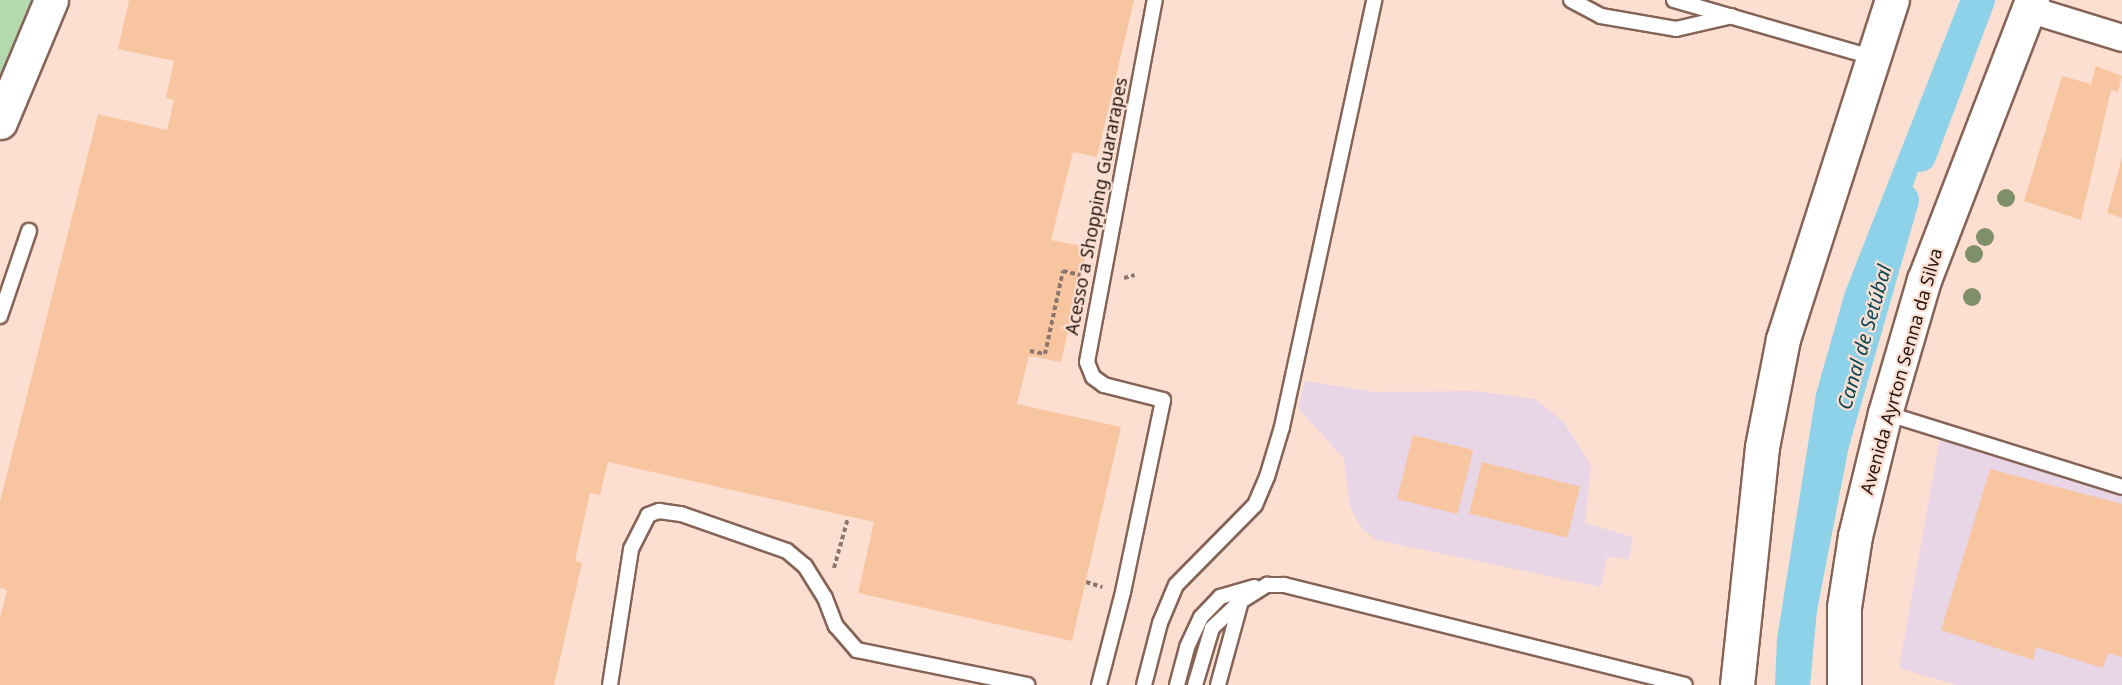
<!DOCTYPE html>
<html>
<head>
<meta charset="utf-8">
<style>
  body { margin:0 }
  #map { position:relative; width:2122px; height:685px; overflow:hidden; background:#fddfd2; font-family:"Noto Sans",sans-serif }
  div>[style] { position:absolute }
  .commercial>* { inset:0; background:#e8d6e6 }
  .green>* { inset:0; background:#b4d9ae }
  .water>* { inset:0; background:#8dd2e8 }
  .canal>* { height:32px; margin:-16px; padding:0 16px; transform-origin:16px; border-radius:16px; background:#8dd2e8 }
  .building>* { inset:0; background:#f8c5a1; transform-origin:0 0 }
  .path>* { height:4px; margin-top:-2px; transform-origin:0; background:repeating-linear-gradient(90deg,#8b766d 0 4.5px,transparent 0 7.5px) }
  .roads { filter:drop-shadow(2px 0 #856457) drop-shadow(-2px 0 #856457) drop-shadow(0 2px #856457) drop-shadow(0 -2px #856457) }
  .service>* { height:14px; margin:-7px; padding:0 7px; transform-origin:7px; border-radius:7px; background:#fff }
  .minor>* { height:26px; margin:-13px; padding:0 13px; transform-origin:13px; border-radius:13px; background:#fff }
  .secondary>* { height:33px; margin:-16.5px; padding:0 16.5px; transform-origin:16.5px; border-radius:16.5px; background:#fff }
  .primary>* { height:33px; margin:-16.5px; padding:0 16.5px; transform-origin:16.5px; border-radius:16.5px; background:#fff }
  .trees>* { width:18px; height:18px; margin:-9px; border-radius:50%; background:#7f8f68 }
  span { translate:-50% -50%; white-space:nowrap; text-align:center; line-height:1.15; -webkit-text-stroke:4.5px #fddfd2; paint-order:stroke }
  .street-label { font-size:18px; color:#231611 }
  .water-label { font-size:20px; color:#084756; font-style:italic }
</style>
</head>
<body>
<div id="map">
  <div class="commercial">
    <i style="clip-path:polygon(1305px 381px,1376px 392px,1474px 391px,1535px 399px,1564px 422px,1591px 466px,1585px 523px,1633px 537px,1629px 559px,1607px 557px,1601px 587px,1377px 540px,1363px 530px,1350px 508px,1344px 459px,1298px 408px)"></i>
    <i style="clip-path:polygon(1941px 432px,2122px 482px,2122px 685px,1957px 685px,1899px 668px)"></i>
  </div>
  <div class="green">
    <i style="clip-path:polygon(0 0,31px 0,0 76px)"></i>
  </div>
  <div class="water">
    <i style="clip-path:polygon(1960px 0,1979px 0,1893px 242px,1833px 444px,1801px 609px,1794px 685px,1775px 685px,1777px 639px,1816px 394px,1845px 292px)"></i>
  </div>
  <div class="canal">
    <i style="left:1920px;top:156px;width:167px;rotate:-69.3deg"></i>
    <i style="left:1794px;top:685px;width:76px;rotate:-84.7deg"></i>
    <i style="left:1801px;top:609px;width:168px;rotate:-79deg"></i>
    <i style="left:1833px;top:444px;width:254px;rotate:-74deg"></i>
  </div>
  <div class="building">
    <i style="clip-path:polygon(129px 0,1134px 0,1097px 157px,1073px 152px,1051px 240px,1087px 247px,1061px 362px,1029px 356px,1017px 404px,1121px 427px,1072px 641px,858px 593px,874px 522px,608px 462px,600px 495px,590px 493px,575px 561px,582px 563px,554px 685px,0 685px,0 618px,7px 590px,0 588px,0 502px,98px 114px,167px 130px,174px 100px,166px 98px,174px 61px,118px 49px)"></i>
    <i style="clip-path:polygon(2096px 66px,2122px 76px,2118px 92px,2111px 90px,2081px 220px,2024px 201px,2062px 76px,2091px 84px)"></i>
    <i style="clip-path:polygon(2122px 158px,2122px 218px,2107px 213px)"></i>
    <i style="left:1413px;top:435px;width:62px;height:66px;rotate:14deg"></i>
    <i style="left:1482px;top:462px;width:101px;height:53px;rotate:14deg"></i>
    <i style="clip-path:polygon(1990px 469px,2122px 504px,2122px 657px,2108px 653px,2103px 668px,2036px 647px,2033px 660px,1941px 630px)"></i>
  </div>
  <div class="path">
    <i style="left:1124px;top:278px;width:11px;rotate:-15deg"></i>
    <i style="left:1030px;top:351px;width:15px;rotate:11deg"></i>
    <i style="left:1045px;top:354px;width:85px;rotate:-77.8deg"></i>
    <i style="left:1063px;top:271px;width:18px;rotate:13deg"></i>
    <i style="left:834px;top:568px;width:52px;rotate:-74.4deg"></i>
    <i style="left:1086px;top:582px;width:17px;rotate:17deg"></i>
  </div>
  <div class="roads">
    <div class="service">
      <i style="left:1571px;top:0;width:34px;rotate:28deg"></i>
      <i style="left:1601px;top:16px;width:76px;rotate:9.8deg"></i>
      <i style="left:1676px;top:29px;width:57px;rotate:-13.1deg"></i>
      <i style="left:1674px;top:0;width:206px;rotate:16.1deg"></i>
      <i style="left:0;top:316px;width:90px;rotate:-71.2deg"></i>
      <i style="left:1885px;top:413px;width:248px;rotate:17.3deg"></i>
      <i style="left:610px;top:685px;width:138px;rotate:-81.2deg"></i>
      <i style="left:631px;top:549px;width:38px;rotate:-63deg"></i>
      <i style="left:648px;top:515px;width:12px;rotate:-20deg"></i>
      <i style="left:659px;top:511px;width:22px;rotate:8deg"></i>
      <i style="left:681px;top:514px;width:112px;rotate:19.2deg"></i>
      <i style="left:787px;top:551px;width:23px;rotate:40deg"></i>
      <i style="left:805px;top:566px;width:38px;rotate:58deg"></i>
      <i style="left:825px;top:598px;width:30px;rotate:69deg"></i>
      <i style="left:836px;top:626px;width:32px;rotate:49deg"></i>
      <i style="left:857px;top:650px;width:174px;rotate:11.6deg"></i>
      <i style="left:1099px;top:685px;width:96px;rotate:-75.5deg"></i>
      <i style="left:1123px;top:592px;width:196px;rotate:-78.2deg"></i>
      <i style="left:1163px;top:400px;width:61px;rotate:-165.7deg"></i>
      <i style="left:1104px;top:385px;width:14px;rotate:-144deg"></i>
      <i style="left:1093px;top:377px;width:16px;rotate:-112deg"></i>
      <i style="left:1087px;top:362px;width:368px;rotate:-79.4deg"></i>
      <i style="left:1144px;top:685px;width:64px;rotate:-75.5deg"></i>
      <i style="left:1160px;top:623px;width:41px;rotate:-67.2deg"></i>
      <i style="left:1176px;top:585px;width:112px;rotate:-45.4deg"></i>
      <i style="left:1255px;top:505px;width:30px;rotate:-67deg"></i>
      <i style="left:1267px;top:477px;width:52px;rotate:-73.3deg"></i>
      <i style="left:1282px;top:427px;width:437px;rotate:-77.8deg"></i>
      <i style="left:1177px;top:685px;width:39px;rotate:-75deg"></i>
      <i style="left:1187px;top:647px;width:33px;rotate:-65deg"></i>
      <i style="left:1201px;top:617px;width:28px;rotate:-46deg"></i>
      <i style="left:1220px;top:597px;width:36px;rotate:-16deg"></i>
      <i style="left:1195px;top:685px;width:59px;rotate:-73.4deg"></i>
      <i style="left:1212px;top:628px;width:40px;rotate:-43deg"></i>
      <i style="left:1218px;top:685px;width:87px;rotate:-74.7deg"></i>
      <i style="left:1241px;top:601px;width:31px;rotate:-32deg"></i>
      <i style="left:1267px;top:585px;width:17px"></i>
      <i style="left:1284px;top:585px;width:413px;rotate:14deg"></i>
    </div>
    <div class="minor">
      <i style="left:2028px;top:9px;width:98px;rotate:17.1deg"></i>
    </div>
    <div class="secondary">
      <i style="left:0;top:122px;width:132px;rotate:-67.3deg"></i>
    </div>
    <div class="primary">
      <i style="left:1737px;top:685px;width:239px;rotate:-84deg"></i>
      <i style="left:1762px;top:447px;width:110px;rotate:-79deg"></i>
      <i style="left:1783px;top:339px;width:356px;rotate:-72.2deg"></i>
      <i style="left:1844px;top:685px;width:78px;rotate:-90deg"></i>
      <i style="left:1844px;top:607px;width:72px;rotate:-81.2deg"></i>
      <i style="left:1855px;top:536px;width:127px;rotate:-76.3deg"></i>
      <i style="left:1885px;top:413px;width:139px;rotate:-73.7deg"></i>
      <i style="left:1924px;top:280px;width:300px;rotate:-68.9deg"></i>
    </div>
  </div>
  <div class="trees">
    <i style="left:2006px;top:198px"></i>
    <i style="left:1985px;top:237px"></i>
    <i style="left:1974px;top:254px"></i>
    <i style="left:1972px;top:297px"></i>
  </div>
  <div class="street-label">
    <span style="left:1096px;top:206px;rotate:-79deg">Acesso a Shopping Guararapes</span>
    <span style="left:1901px;top:371px;rotate:-74deg">Avenida Ayrton Senna da Silva</span>
  </div>
  <div class="water-label">
    <span style="left:1864px;top:337px;rotate:-74deg">Canal de Setúbal</span>
  </div>
</div>
</body>
</html>
